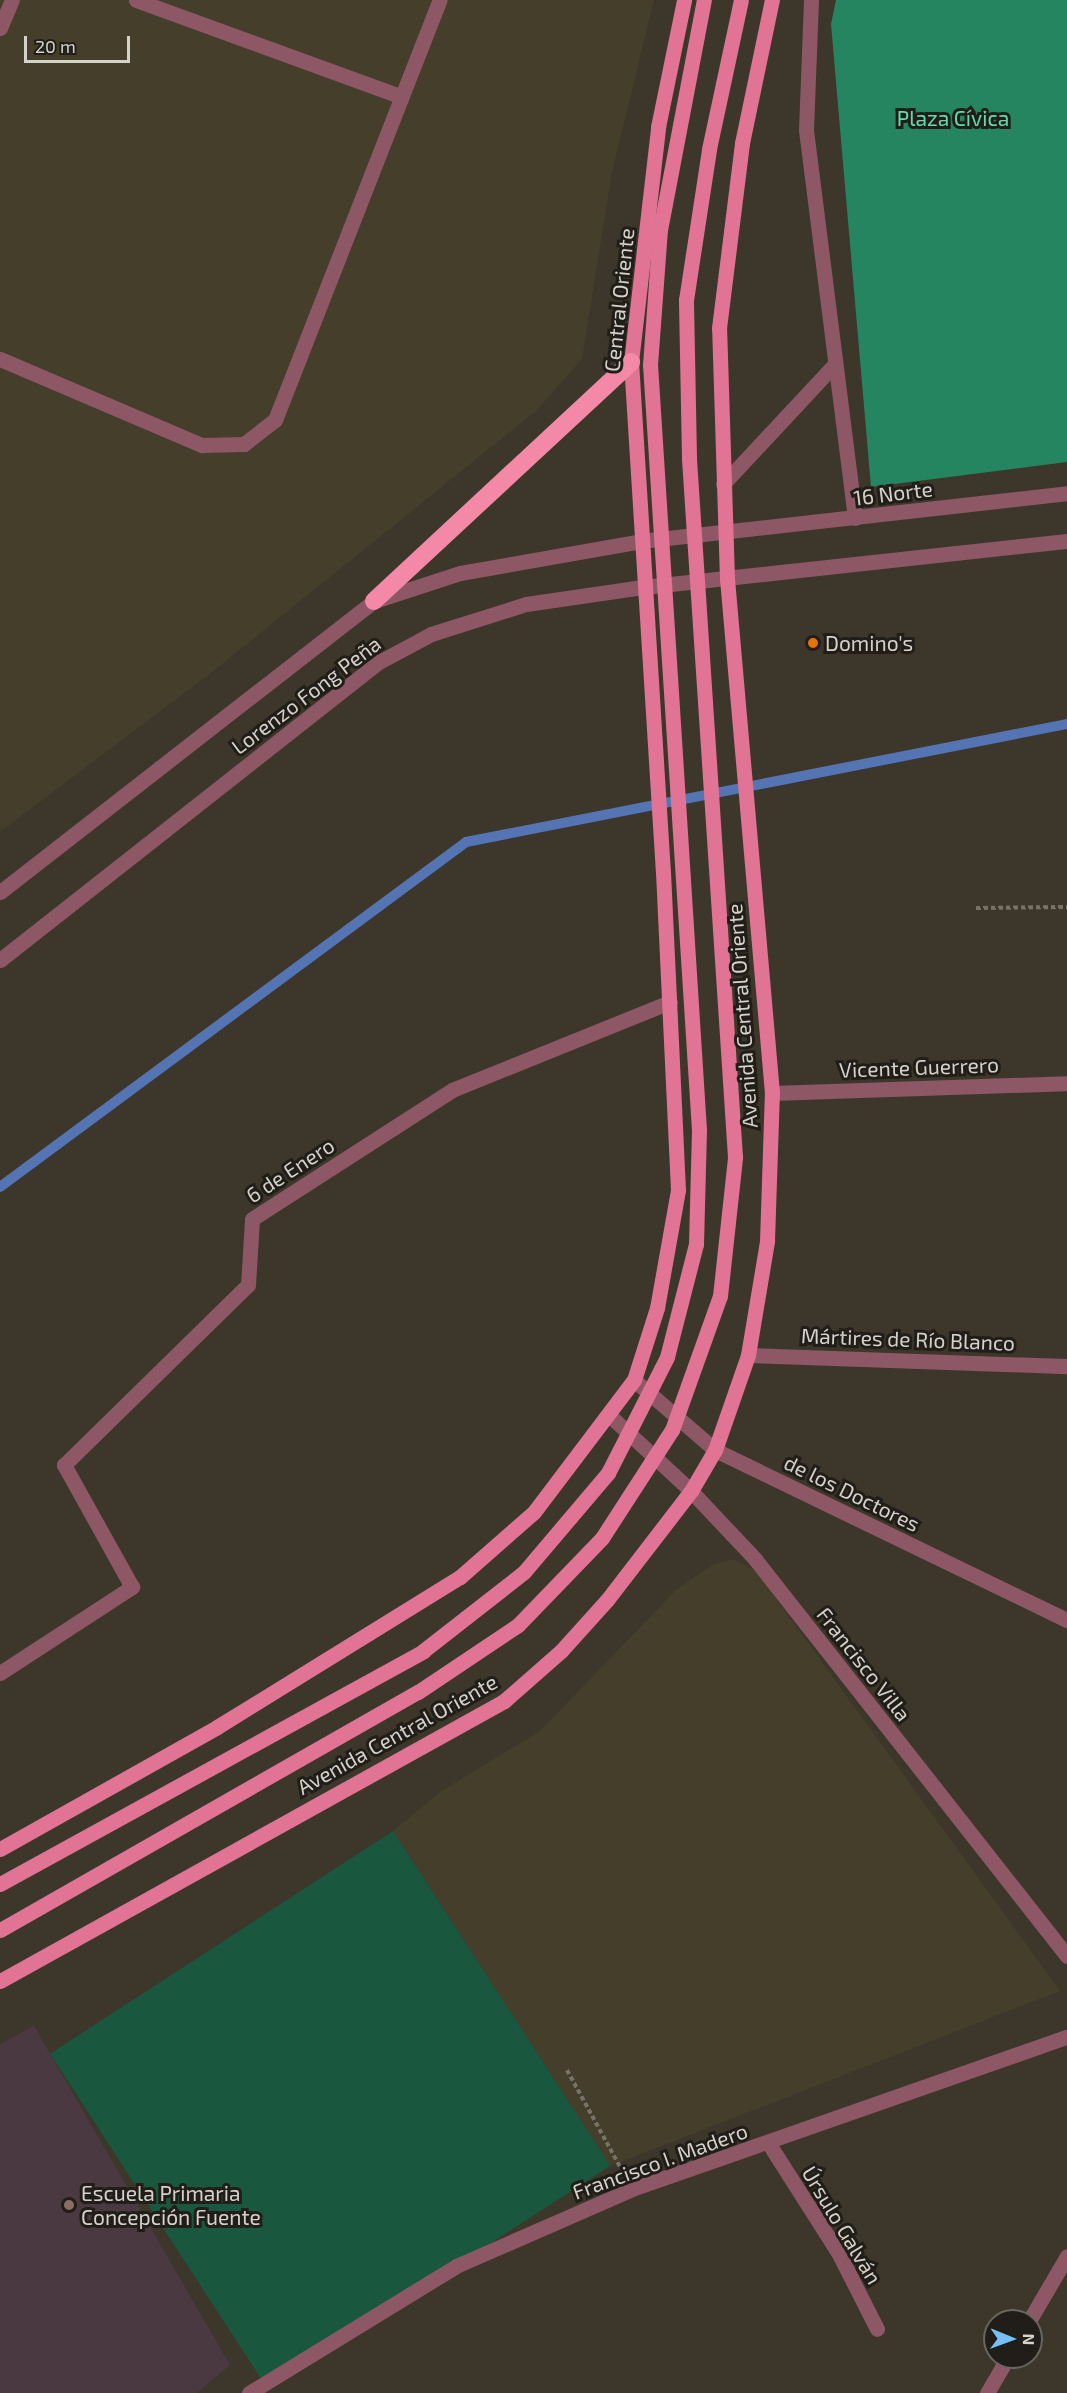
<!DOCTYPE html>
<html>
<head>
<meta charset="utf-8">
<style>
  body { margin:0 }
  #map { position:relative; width:1067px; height:2393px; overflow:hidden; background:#3c372a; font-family:"Exo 2",sans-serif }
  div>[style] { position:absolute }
  .built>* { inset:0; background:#453e2b }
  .education>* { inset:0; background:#4b3942 }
  .green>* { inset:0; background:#19573f; transform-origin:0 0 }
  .forest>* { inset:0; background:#248560 }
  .stream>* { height:10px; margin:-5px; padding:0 5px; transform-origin:5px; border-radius:5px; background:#5574b4 }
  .path>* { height:4px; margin-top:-2px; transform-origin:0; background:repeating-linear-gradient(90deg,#777368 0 4.5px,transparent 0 7.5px) }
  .minor>* { height:15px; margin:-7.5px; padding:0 7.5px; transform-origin:7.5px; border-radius:7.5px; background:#8e5766 }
  .major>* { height:15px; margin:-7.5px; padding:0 7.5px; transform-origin:7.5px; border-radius:7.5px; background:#e17394 }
  .highway>* { height:18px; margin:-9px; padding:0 9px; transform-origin:9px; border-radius:9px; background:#f389a7 }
  .dots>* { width:16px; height:16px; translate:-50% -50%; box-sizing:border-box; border:3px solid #211e19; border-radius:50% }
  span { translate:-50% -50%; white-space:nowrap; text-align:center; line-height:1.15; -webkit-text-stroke:6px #211e19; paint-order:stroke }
  .park-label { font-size:21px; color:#60dda8 }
  .street-label { font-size:21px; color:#d5d2ca }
  .poi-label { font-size:21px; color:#d5d2ca }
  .left { translate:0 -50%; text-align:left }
  .north { position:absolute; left:983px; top:2309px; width:60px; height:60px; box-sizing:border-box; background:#211e19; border:2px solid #696660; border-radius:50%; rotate:91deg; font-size:16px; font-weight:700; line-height:24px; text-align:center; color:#d5d2ca }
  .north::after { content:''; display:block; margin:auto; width:21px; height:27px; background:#76c0f7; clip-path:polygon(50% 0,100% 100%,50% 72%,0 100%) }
  .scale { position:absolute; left:24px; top:36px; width:106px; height:27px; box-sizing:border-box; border:3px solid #d5d2ca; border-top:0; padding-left:8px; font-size:18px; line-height:21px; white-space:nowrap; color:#d5d2ca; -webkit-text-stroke:4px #211e19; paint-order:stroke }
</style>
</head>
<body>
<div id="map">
  <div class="built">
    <i style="clip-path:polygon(0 0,654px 0,612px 172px,582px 359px,537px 410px,211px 673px,0 832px)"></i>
    <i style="clip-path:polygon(733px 1559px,756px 1571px,1060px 1991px,610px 2166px,393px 1831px,440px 1792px,540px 1731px,677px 1589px,714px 1564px)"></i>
  </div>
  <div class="education">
    <i style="clip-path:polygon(34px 2026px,230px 2365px,197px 2393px,0 2393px,0 2044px)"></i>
  </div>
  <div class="green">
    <i style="left:393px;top:1831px;width:399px;height:409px;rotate:57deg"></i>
  </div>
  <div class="forest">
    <i style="clip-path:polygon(836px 0,1067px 0,1067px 462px,871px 487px,831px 24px)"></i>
  </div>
  <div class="stream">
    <i style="left:0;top:1187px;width:580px;rotate:-36.51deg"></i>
    <i style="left:466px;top:842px;width:612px;rotate:-11.11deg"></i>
  </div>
  <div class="path">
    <i style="left:976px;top:908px;width:91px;rotate:-0.6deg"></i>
    <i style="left:567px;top:2070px;width:111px;rotate:61.3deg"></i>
  </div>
  <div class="minor">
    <i style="left:136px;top:0;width:281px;rotate:20deg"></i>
    <i style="left:811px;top:0;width:130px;rotate:92.2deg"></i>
    <i style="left:806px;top:130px;width:391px;rotate:82.8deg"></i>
    <i style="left:0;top:28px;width:30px;rotate:-67deg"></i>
    <i style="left:0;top:359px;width:220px;rotate:23.1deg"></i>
    <i style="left:202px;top:445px;width:42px;rotate:-1.4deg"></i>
    <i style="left:244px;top:444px;width:39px;rotate:-38deg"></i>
    <i style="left:275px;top:420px;width:451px;rotate:-68.6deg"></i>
    <i style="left:723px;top:484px;width:161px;rotate:-47deg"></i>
    <i style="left:0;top:892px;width:474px;rotate:-37.9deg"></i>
    <i style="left:374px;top:601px;width:90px;rotate:-18deg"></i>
    <i style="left:460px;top:573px;width:184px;rotate:-10deg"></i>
    <i style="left:641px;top:541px;width:429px;rotate:-6.4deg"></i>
    <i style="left:0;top:960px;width:482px;rotate:-38.2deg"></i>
    <i style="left:379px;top:662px;width:59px;rotate:-28.3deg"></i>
    <i style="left:431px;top:634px;width:100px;rotate:-17.5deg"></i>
    <i style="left:526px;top:604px;width:118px;rotate:-8.3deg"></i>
    <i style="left:643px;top:587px;width:426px;rotate:-6.2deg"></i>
    <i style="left:772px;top:1093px;width:295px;rotate:-1.9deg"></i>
    <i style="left:748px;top:1355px;width:319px;rotate:2deg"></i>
    <i style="left:634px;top:1380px;width:107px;rotate:40.8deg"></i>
    <i style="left:715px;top:1450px;width:391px;rotate:25.8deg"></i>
    <i style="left:609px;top:1415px;width:112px;rotate:42.8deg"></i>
    <i style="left:691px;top:1491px;width:93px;rotate:46.7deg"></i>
    <i style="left:755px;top:1559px;width:505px;rotate:51.84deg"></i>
    <i style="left:0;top:1673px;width:158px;rotate:-33.1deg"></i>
    <i style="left:132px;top:1587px;width:140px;rotate:-119.1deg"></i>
    <i style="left:64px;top:1465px;width:257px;rotate:-44.4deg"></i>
    <i style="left:248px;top:1285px;width:66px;rotate:-86.5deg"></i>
    <i style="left:252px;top:1219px;width:238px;rotate:-32.8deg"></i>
    <i style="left:452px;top:1090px;width:235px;rotate:-22deg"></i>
    <i style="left:769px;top:2144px;width:130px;rotate:57.5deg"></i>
    <i style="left:839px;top:2254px;width:84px;rotate:63.1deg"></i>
    <i style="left:1029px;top:2321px;width:75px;rotate:-59.7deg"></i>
    <i style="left:249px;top:2393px;width:243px;rotate:-31.5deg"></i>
    <i style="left:456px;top:2266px;width:192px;rotate:-23.6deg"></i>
    <i style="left:632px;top:2189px;width:461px;rotate:-19.3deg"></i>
    <i style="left:987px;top:2393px;width:42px;rotate:-59.7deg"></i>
  </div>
  <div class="major">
    <i style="left:0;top:1849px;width:249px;rotate:-29.3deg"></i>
    <i style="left:217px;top:1727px;width:286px;rotate:-31.7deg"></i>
    <i style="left:460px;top:1577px;width:98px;rotate:-41.3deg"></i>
    <i style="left:534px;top:1512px;width:166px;rotate:-52.9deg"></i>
    <i style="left:634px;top:1380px;width:76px;rotate:-72.3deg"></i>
    <i style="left:657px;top:1308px;width:120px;rotate:-79.9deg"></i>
    <i style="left:678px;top:1190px;width:317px;rotate:-92.7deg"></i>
    <i style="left:663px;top:873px;width:512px;rotate:-93.58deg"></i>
    <i style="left:631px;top:362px;width:237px;rotate:-83.4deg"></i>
    <i style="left:658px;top:127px;width:130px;rotate:-78.4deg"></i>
    <i style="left:0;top:1884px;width:483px;rotate:-28.8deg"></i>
    <i style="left:423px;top:1651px;width:128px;rotate:-38deg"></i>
    <i style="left:524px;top:1572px;width:130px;rotate:-49.7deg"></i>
    <i style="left:608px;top:1473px;width:130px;rotate:-63deg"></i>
    <i style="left:667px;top:1357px;width:117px;rotate:-75.6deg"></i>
    <i style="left:696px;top:1244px;width:114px;rotate:-88.5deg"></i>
    <i style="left:699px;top:1130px;width:767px;rotate:-93.66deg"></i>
    <i style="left:650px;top:365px;width:135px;rotate:-85.8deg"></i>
    <i style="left:660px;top:230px;width:234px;rotate:-79.2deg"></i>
    <i style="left:0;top:1930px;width:481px;rotate:-29.7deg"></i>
    <i style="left:418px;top:1692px;width:120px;rotate:-33.8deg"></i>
    <i style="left:518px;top:1625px;width:121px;rotate:-46deg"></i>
    <i style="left:602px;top:1538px;width:129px;rotate:-57.1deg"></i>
    <i style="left:672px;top:1430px;width:142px;rotate:-70.3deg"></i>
    <i style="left:720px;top:1296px;width:140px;rotate:-83.8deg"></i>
    <i style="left:735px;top:1157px;width:701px;rotate:-93.77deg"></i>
    <i style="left:689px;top:458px;width:158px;rotate:-91.1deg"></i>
    <i style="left:686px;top:300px;width:153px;rotate:-81.3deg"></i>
    <i style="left:709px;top:149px;width:152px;rotate:-77.9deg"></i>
    <i style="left:0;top:1981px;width:577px;rotate:-29.05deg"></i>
    <i style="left:504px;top:1701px;width:76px;rotate:-41.3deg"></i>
    <i style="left:561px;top:1651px;width:69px;rotate:-48deg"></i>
    <i style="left:607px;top:1600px;width:138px;rotate:-52.4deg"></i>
    <i style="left:691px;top:1491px;width:48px;rotate:-59.7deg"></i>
    <i style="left:715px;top:1450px;width:101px;rotate:-70.8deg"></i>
    <i style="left:748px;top:1355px;width:116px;rotate:-80.5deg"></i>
    <i style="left:767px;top:1241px;width:148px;rotate:-88.1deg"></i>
    <i style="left:772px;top:1093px;width:516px;rotate:-95deg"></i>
    <i style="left:727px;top:579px;width:251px;rotate:-91.8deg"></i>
    <i style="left:719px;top:328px;width:186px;rotate:-82.9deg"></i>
    <i style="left:742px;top:143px;width:146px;rotate:-78.2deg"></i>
  </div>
  <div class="highway">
    <i style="left:374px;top:601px;width:351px;rotate:-42.9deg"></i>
  </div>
  <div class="dots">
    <i style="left:813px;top:643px;background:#e8710a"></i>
    <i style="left:69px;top:2205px;background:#8d6e63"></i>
  </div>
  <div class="park-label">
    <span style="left:953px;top:118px">Plaza Cívica</span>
  </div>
  <div class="street-label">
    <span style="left:619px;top:300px;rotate:-84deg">Central Oriente</span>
    <span style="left:893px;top:493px;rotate:-7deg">16 Norte</span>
    <span style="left:306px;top:695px;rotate:-37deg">Lorenzo Fong Peña</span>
    <span style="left:742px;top:1016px;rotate:-94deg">Avenida Central Oriente</span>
    <span style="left:919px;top:1067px;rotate:-2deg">Vicente Guerrero</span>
    <span style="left:290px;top:1170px;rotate:-33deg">6 de Enero</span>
    <span style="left:908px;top:1339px;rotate:2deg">Mártires de Río Blanco</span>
    <span style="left:852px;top:1493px;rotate:26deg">de los Doctores</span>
    <span style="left:864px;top:1664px;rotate:52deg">Francisco Villa</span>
    <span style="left:397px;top:1734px;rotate:-29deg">Avenida Central Oriente</span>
    <span style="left:660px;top:2161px;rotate:-20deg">Francisco I. Madero</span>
    <span style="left:842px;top:2225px;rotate:59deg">Úrsulo Galván</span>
  </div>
  <div class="poi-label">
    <span class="left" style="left:825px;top:643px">Domino's</span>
    <span class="left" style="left:81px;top:2205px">Escuela Primaria<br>Concepción Fuente</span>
  </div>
  <div class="north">N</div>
  <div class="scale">20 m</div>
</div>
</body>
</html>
